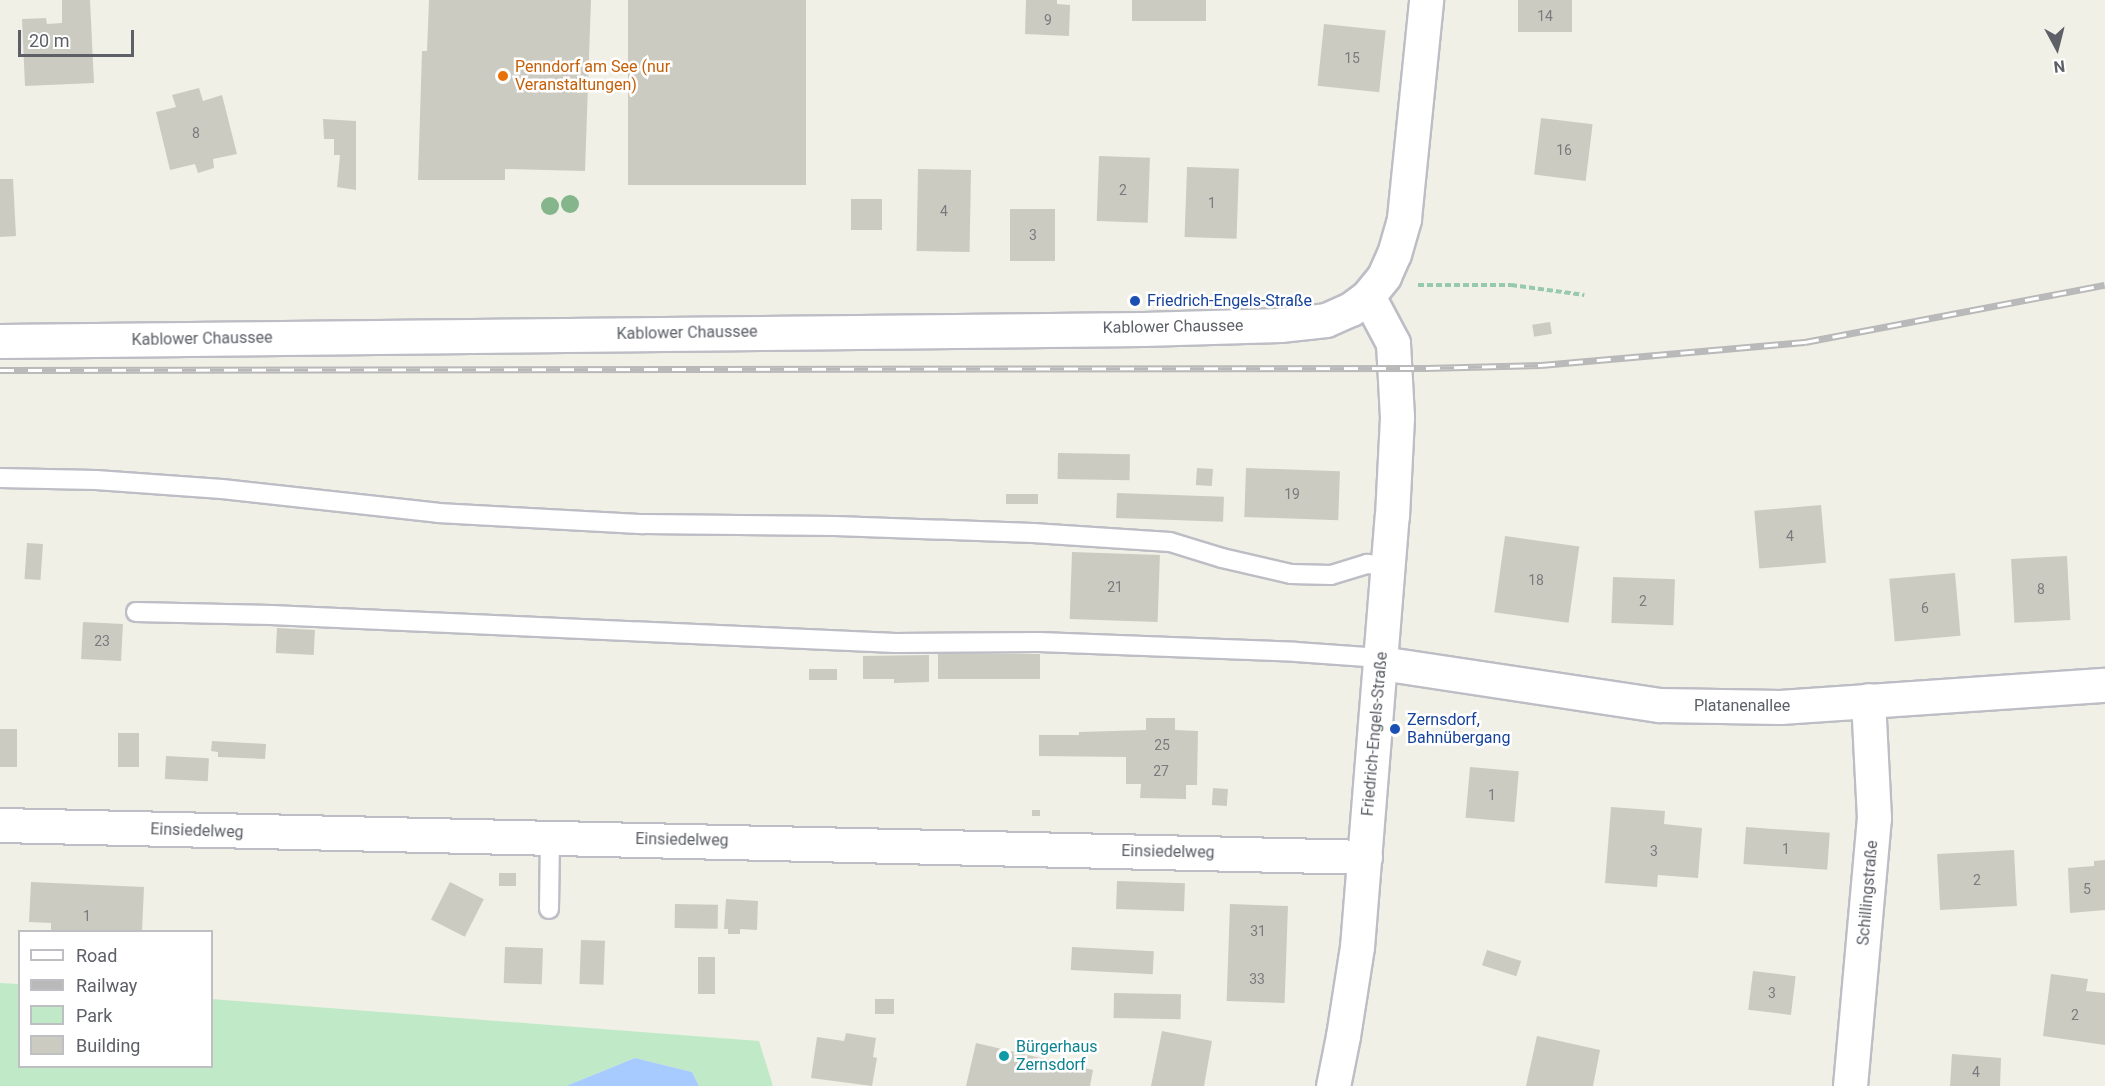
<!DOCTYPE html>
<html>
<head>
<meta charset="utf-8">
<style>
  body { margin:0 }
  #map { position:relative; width:2105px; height:1086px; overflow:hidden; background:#f1f0e6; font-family:Roboto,sans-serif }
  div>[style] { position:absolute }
  .green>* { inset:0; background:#c0eac7 }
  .water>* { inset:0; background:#a8cbff }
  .building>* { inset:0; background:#cccbc2; transform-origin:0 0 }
  .path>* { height:4px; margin-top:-2px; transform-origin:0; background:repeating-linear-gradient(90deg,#97c9ae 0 6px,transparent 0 9px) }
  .roads { filter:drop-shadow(2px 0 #bdbec5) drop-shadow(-2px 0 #bdbec5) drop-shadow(0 2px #bdbec5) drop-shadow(0 -2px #bdbec5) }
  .lane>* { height:18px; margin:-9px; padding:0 9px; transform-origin:9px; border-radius:9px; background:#fff }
  .street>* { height:33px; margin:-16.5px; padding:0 16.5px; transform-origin:16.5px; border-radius:16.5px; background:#fff }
  .secondary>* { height:33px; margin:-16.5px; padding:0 16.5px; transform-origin:16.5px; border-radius:16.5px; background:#fff }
  .rail>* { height:7px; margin-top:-3.5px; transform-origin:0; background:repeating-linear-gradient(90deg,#fff 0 14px,#b9b9ba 0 28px); box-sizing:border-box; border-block:2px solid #b9b9ba }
  .trees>* { width:18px; height:18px; margin:-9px; border-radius:50%; background:#85b68b }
  .dots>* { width:16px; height:16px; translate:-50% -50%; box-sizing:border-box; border:3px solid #fff; border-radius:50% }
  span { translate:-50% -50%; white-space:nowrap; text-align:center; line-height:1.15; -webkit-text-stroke:5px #fff; paint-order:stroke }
  .number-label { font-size:14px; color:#797b7e }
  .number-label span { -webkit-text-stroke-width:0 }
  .food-label { font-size:16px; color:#c56008 }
  .left { translate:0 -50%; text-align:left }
  .transit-label { font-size:16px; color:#164399 }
  .street-label { font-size:16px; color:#5d6067 }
  .culture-label { font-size:16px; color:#0d838f }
  .legend { position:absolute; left:18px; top:930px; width:195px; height:138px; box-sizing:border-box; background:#fff; border:2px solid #bebfc2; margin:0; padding:8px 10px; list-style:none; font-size:18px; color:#5d6067 }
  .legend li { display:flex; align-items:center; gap:12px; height:30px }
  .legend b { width:30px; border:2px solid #bebfc2 }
  .north { position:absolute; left:2027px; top:18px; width:60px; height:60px; -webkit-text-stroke:4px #fff; paint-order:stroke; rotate:173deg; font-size:16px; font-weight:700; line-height:24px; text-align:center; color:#5d6067 }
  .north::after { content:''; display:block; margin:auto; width:21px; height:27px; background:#5d6067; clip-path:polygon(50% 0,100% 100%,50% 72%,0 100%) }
  .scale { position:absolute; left:18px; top:30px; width:116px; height:27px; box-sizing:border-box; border:3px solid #5d6067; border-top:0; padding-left:8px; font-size:18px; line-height:21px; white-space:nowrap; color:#5d6067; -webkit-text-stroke:4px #fff; paint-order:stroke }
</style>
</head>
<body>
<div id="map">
  <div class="green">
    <i style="clip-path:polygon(0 983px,19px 984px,20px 1066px,212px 1066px,212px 999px,759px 1041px,773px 1086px,699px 1086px,692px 1072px,635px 1058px,566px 1086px,0 1086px)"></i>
  </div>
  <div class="water">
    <i style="clip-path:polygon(635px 1058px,692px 1072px,699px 1086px,566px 1086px)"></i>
  </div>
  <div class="building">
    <i style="clip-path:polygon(62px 0,90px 0,94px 83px,25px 86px,22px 19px,46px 18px,47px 24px,62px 23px)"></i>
    <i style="clip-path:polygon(429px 0,591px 0,585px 171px,505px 169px,505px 180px,418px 180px,422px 51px,427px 51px)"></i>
    <i style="left:628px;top:0;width:178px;height:185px"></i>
    <i style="clip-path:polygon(1026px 0,1057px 0,1057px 4px,1070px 5px,1069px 36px,1025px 34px)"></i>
    <i style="left:1132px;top:0;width:74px;height:21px"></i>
    <i style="left:1518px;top:0;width:54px;height:32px"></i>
    <i style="left:1324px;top:24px;width:62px;height:62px;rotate:6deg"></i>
    <i style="clip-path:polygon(199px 88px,203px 101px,222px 95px,237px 154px,213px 159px,214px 168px,198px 173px,195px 164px,170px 170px,156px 112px,176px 107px,172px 95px)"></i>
    <i style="left:1541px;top:118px;width:52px;height:57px;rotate:7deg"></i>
    <i style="clip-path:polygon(323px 119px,356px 121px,356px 190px,337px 187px,340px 155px,334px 155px,334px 139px,324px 139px)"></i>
    <i style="left:1099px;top:156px;width:51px;height:65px;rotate:2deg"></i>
    <i style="left:1187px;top:167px;width:52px;height:70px;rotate:2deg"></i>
    <i style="left:918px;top:169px;width:53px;height:82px;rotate:1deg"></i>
    <i style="clip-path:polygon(0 179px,13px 179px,16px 236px,0 237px)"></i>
    <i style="left:851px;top:199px;width:31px;height:31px"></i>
    <i style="left:1010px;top:209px;width:45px;height:52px"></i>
    <i style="left:1550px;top:322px;width:12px;height:18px;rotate:81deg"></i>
    <i style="left:1058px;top:453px;width:72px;height:26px;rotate:1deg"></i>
    <i style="left:1197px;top:468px;width:16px;height:17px;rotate:4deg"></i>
    <i style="left:1246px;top:468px;width:94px;height:49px;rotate:2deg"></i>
    <i style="left:1117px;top:493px;width:107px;height:25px;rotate:2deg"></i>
    <i style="left:1006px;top:494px;width:32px;height:10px"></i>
    <i style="left:1821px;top:505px;width:58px;height:67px;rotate:85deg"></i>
    <i style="left:1505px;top:536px;width:75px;height:77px;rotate:8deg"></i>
    <i style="left:27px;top:543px;width:16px;height:36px;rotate:4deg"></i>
    <i style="left:1072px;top:552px;width:88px;height:67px;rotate:2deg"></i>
    <i style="left:2067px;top:556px;width:64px;height:56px;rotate:87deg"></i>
    <i style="left:1955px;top:573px;width:63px;height:66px;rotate:85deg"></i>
    <i style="left:1613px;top:577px;width:62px;height:46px;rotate:2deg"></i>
    <i style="left:83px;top:622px;width:40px;height:37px;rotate:3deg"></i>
    <i style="left:277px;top:628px;width:38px;height:25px;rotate:3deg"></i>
    <i style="left:1040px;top:654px;width:25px;height:102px;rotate:90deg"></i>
    <i style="clip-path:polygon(929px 655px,929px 682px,894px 683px,894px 679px,863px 679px,863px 656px)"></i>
    <i style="left:809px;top:669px;width:28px;height:11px"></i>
    <i style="clip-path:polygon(1146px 718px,1175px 718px,1175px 730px,1198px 731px,1197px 785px,1186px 785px,1186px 799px,1140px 798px,1141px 784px,1126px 784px,1126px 757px,1039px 756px,1039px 735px,1079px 735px,1079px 732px,1146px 730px)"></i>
    <i style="left:0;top:729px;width:17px;height:38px"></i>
    <i style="left:118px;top:733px;width:21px;height:34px"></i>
    <i style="clip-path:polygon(212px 741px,266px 744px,265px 759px,218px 757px,218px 752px,211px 751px)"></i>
    <i style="left:166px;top:756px;width:43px;height:23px;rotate:3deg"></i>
    <i style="left:1470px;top:767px;width:49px;height:51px;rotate:5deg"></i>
    <i style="left:1213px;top:788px;width:15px;height:17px;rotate:4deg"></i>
    <i style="clip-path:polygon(1611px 807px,1665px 811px,1664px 824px,1702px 828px,1698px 878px,1658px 875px,1657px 887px,1605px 883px)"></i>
    <i style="left:1032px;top:810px;width:8px;height:6px"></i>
    <i style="left:1746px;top:827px;width:84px;height:37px;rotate:4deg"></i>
    <i style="left:2014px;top:850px;width:56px;height:77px;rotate:87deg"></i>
    <i style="clip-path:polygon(2105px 860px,2105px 910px,2070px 913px,2068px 868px,2094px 866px,2094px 861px)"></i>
    <i style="left:516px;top:873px;width:13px;height:17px;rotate:90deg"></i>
    <i style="left:1117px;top:881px;width:68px;height:28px;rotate:2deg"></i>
    <i style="clip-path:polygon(31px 882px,144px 887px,142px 932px,51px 932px,51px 923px,29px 922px)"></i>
    <i style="left:450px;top:882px;width:38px;height:42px;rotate:27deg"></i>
    <i style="clip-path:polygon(726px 899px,758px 901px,757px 930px,740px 929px,740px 934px,728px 934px,728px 929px,724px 929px)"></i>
    <i style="left:675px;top:904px;width:43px;height:24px;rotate:1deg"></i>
    <i style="left:1230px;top:904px;width:58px;height:97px;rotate:2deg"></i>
    <i style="left:581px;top:940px;width:24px;height:44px;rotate:2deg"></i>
    <i style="left:505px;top:947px;width:38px;height:36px;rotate:2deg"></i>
    <i style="left:1072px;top:947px;width:82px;height:23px;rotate:3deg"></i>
    <i style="left:1487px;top:950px;width:36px;height:16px;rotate:18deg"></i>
    <i style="left:698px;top:957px;width:17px;height:37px"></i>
    <i style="left:1753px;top:971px;width:43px;height:39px;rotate:7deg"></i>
    <i style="clip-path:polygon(2051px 974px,2088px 979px,2086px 991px,2105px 993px,2105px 1045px,2043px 1036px)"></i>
    <i style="left:1114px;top:993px;width:67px;height:25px;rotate:1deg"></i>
    <i style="left:894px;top:999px;width:15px;height:19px;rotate:90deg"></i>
    <i style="clip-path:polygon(1162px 1031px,1212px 1041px,1204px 1086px,1151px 1086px)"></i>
    <i style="clip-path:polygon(846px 1033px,876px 1038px,873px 1057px,877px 1058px,872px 1086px,811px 1078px,817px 1037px,844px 1041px)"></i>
    <i style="clip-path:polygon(1537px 1036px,1600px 1050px,1593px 1086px,1526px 1086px)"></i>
    <i style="clip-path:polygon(976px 1043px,1093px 1070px,1090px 1086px,966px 1086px)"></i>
    <i style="clip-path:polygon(1952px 1054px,2001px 1058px,2000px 1086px,1950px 1086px)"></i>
  </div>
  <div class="path">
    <i style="left:1418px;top:285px;width:93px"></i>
    <i style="left:1511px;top:285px;width:74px;rotate:7.8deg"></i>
  </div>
  <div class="roads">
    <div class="lane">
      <i style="left:0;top:478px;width:96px;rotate:1.2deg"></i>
      <i style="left:96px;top:480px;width:126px;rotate:4.1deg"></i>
      <i style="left:222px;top:489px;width:217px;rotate:6.3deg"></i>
      <i style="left:438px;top:513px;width:206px;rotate:3.1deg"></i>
      <i style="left:644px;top:524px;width:191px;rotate:0.6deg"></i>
      <i style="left:835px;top:526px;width:198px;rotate:2deg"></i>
      <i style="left:1033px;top:533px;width:137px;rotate:3.8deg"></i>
      <i style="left:1170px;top:542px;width:54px;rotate:17.1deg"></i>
      <i style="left:1222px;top:558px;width:71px;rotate:13.1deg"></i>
      <i style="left:1291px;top:574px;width:40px;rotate:1.4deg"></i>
      <i style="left:1331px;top:575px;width:38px;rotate:-17deg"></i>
      <i style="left:1367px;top:564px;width:21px;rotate:5deg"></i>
      <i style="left:136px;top:612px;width:135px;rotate:1.3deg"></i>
      <i style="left:271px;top:615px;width:625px;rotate:2.57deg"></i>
      <i style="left:895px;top:643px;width:144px;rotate:-0.4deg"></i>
      <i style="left:1039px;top:642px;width:257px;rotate:2.2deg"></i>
      <i style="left:1296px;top:652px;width:85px;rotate:4deg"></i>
      <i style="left:549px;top:909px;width:71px;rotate:-89.2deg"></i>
    </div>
    <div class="street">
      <i style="left:1381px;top:663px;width:282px;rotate:8.6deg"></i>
      <i style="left:1660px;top:705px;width:120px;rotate:1deg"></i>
      <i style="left:1780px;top:707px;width:326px;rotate:-3.9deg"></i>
      <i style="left:0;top:825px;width:1365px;rotate:1.34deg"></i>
      <i style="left:1333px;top:1086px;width:51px;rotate:-78.7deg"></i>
      <i style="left:1343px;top:1036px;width:90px;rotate:-81.1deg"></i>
      <i style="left:1357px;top:947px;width:432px;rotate:-85.4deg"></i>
      <i style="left:1392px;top:516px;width:99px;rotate:-87.1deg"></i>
      <i style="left:1397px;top:417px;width:74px;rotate:-93.1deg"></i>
      <i style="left:1393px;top:343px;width:53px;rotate:-118deg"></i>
      <i style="left:1850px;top:1086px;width:269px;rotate:-84.9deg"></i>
      <i style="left:1874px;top:818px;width:118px;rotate:-92.9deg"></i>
    </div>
    <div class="secondary">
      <i style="left:0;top:341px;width:1143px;rotate:-0.6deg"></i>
      <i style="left:1143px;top:329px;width:137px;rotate:-1.7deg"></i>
      <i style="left:1280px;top:325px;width:46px;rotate:-6.2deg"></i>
      <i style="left:1326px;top:320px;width:27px;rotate:-24deg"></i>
      <i style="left:1351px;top:309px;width:21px;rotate:-37deg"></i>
      <i style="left:1368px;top:296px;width:26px;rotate:-51deg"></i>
      <i style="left:1384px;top:276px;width:24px;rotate:-66deg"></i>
      <i style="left:1394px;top:254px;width:37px;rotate:-74deg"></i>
      <i style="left:1404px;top:218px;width:219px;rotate:-84.2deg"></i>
    </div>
  </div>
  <div class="rail">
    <i style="left:0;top:370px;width:1426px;rotate:-0.08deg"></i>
    <i style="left:1426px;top:368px;width:115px;rotate:-1.5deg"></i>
    <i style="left:1541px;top:365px;width:265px;rotate:-5deg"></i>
    <i style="left:1805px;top:342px;width:305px;rotate:-10.8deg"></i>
  </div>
  <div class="trees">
    <i style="left:570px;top:204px"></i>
    <i style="left:550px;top:206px"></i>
  </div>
  <div class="dots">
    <i style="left:503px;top:76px;background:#e8710a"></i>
    <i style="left:1135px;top:301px;background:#1a4fb4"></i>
    <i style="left:1395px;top:729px;background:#1a4fb4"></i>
    <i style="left:1004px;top:1056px;background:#0f9aa8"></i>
  </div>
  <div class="number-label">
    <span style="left:1545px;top:16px">14</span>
    <span style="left:1048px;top:20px">9</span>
    <span style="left:1352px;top:58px">15</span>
    <span style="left:196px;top:133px">8</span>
    <span style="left:1564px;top:150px">16</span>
    <span style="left:1123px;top:190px">2</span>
    <span style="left:1212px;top:203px">1</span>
    <span style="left:944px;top:211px">4</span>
    <span style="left:1033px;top:235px">3</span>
    <span style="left:1292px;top:494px">19</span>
    <span style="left:1790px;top:536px">4</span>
    <span style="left:1536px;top:580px">18</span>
    <span style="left:1115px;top:587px">21</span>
    <span style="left:2041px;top:589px">8</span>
    <span style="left:1643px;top:601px">2</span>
    <span style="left:1925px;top:608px">6</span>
    <span style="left:102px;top:641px">23</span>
    <span style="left:1162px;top:745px">25</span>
    <span style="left:1161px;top:771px">27</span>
    <span style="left:1492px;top:795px">1</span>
    <span style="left:1786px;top:849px">1</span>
    <span style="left:1654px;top:851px">3</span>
    <span style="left:1977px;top:880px">2</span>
    <span style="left:2087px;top:889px">5</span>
    <span style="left:87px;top:916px">1</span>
    <span style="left:1258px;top:931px">31</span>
    <span style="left:1257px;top:979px">33</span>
    <span style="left:1772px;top:993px">3</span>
    <span style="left:2075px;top:1015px">2</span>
    <span style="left:1976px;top:1072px">4</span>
  </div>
  <div class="food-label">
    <span class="left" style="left:515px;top:76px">Penndorf am See (nur<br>Veranstaltungen)</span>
  </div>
  <div class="transit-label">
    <span class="left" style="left:1147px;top:301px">Friedrich-Engels-Straße</span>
    <span class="left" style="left:1407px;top:729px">Zernsdorf,<br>Bahnübergang</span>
  </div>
  <div class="street-label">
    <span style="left:1173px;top:327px;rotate:-1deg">Kablower Chaussee</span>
    <span style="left:687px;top:333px;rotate:-1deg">Kablower Chaussee</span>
    <span style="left:202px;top:339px;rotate:-1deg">Kablower Chaussee</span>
    <span style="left:1742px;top:706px">Platanenallee</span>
    <span style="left:1375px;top:734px;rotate:-85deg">Friedrich-Engels-Straße</span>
    <span style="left:197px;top:831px;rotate:2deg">Einsiedelweg</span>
    <span style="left:682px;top:840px;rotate:1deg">Einsiedelweg</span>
    <span style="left:1168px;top:852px;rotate:1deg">Einsiedelweg</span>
    <span style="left:1868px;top:893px;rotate:-85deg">Schillingstraße</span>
  </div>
  <div class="culture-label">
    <span class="left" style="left:1016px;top:1056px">Bürgerhaus<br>Zernsdorf</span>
  </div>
  <ul class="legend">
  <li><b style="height:8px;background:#fff"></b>Road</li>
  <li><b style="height:8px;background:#b9b9ba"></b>Railway</li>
  <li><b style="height:16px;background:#c0eac7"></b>Park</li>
  <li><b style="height:16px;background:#cccbc2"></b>Building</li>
  </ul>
  <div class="north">N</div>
  <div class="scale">20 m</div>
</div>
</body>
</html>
